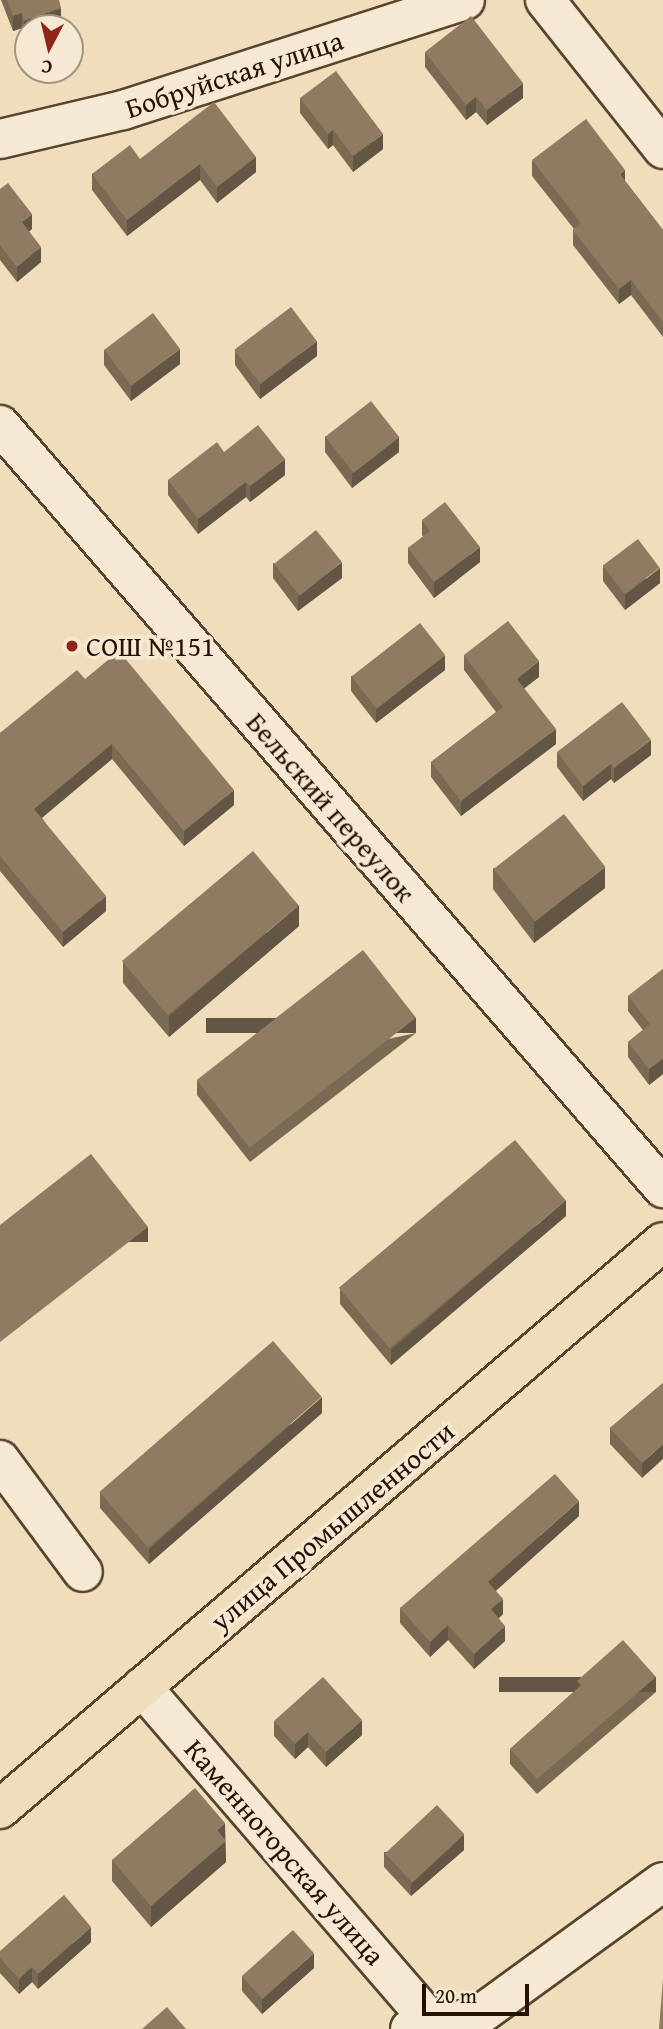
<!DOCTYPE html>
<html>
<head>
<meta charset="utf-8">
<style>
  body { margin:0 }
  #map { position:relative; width:663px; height:2029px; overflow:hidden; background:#f0ddbb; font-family:"Gentium Book Plus",serif }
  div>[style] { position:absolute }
  .roads { filter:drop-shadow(2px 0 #58442f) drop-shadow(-2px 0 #58442f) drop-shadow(0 2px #58442f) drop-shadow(0 -2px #58442f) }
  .minor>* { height:38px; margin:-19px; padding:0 19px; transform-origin:19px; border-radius:19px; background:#f5e9d3 }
  .major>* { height:38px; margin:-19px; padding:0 19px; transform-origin:19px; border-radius:19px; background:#f0ddbb }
  .wall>* { inset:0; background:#7b6a53 }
  .shaded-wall>* { inset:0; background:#645644; transform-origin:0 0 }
  .building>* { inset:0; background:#8f7b61; transform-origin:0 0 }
  .dots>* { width:19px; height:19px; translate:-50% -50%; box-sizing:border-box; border:4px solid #f5e9d3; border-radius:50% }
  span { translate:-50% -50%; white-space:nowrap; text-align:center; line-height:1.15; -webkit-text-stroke:7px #f5e9d3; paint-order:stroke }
  .street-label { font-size:28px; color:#251100 }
  .poi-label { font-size:28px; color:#251100 }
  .left { translate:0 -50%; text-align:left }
  .north { position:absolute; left:14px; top:14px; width:70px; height:70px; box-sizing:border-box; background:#f5e9d3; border:2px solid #a2937f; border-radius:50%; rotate:187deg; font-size:19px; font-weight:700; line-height:28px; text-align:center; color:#251100 }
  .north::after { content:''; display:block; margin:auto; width:24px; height:32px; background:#8f2418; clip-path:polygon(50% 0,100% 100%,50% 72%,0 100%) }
  .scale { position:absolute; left:422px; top:1984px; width:107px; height:32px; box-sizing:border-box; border:4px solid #251100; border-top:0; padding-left:9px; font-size:21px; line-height:24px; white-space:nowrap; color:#251100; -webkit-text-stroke:5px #f5e9d3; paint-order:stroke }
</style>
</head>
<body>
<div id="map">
  <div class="roads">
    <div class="minor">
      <i style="left:545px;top:0;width:190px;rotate:51.6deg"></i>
      <i style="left:0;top:139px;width:126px;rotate:-13.3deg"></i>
      <i style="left:123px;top:110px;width:359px;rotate:-17.8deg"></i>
      <i style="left:0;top:425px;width:1011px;rotate:49.01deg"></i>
      <i style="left:0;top:1460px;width:139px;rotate:53.5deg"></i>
      <i style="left:142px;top:1687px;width:436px;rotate:49.2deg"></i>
      <i style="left:410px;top:2029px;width:21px;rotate:-35deg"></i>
      <i style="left:427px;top:2017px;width:43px;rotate:6.6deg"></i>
      <i style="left:470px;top:2022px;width:238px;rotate:-36deg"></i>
    </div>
    <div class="major">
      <i style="left:0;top:1809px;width:872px;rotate:-40.54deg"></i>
    </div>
  </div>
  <div class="wall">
    <i style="clip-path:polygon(1px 0,59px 0,61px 23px,28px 28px,28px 35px,24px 36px,22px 28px,13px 31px)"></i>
    <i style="clip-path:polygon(425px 52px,523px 98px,487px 125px,476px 112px,466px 120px,425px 67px)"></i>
    <i style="clip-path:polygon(300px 98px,383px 149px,353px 172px,333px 145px,328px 149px,300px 113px)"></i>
    <i style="clip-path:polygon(256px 157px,256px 172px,217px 203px,200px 180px,127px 236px,92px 190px,92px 174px,140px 159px)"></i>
    <i style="clip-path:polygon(532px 160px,625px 181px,663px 230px,663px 337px,631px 295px,619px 304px,573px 245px,573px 230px,574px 229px,532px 176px)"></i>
    <i style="clip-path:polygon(0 189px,32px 229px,29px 231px,41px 262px,17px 282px,0 260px)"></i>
    <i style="clip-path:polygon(104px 350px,180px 364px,131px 401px,104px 365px)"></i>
    <i style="clip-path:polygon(235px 350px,317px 356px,260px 399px,235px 365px)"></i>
    <i style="clip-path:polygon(325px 436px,399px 452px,352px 488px,325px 452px)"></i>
    <i style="clip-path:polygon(224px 452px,285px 475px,250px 502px,246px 497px,198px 534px,168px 495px,168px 480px)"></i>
    <i style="clip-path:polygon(422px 520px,480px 562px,434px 598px,408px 563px,408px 548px,423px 537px,422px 535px)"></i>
    <i style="clip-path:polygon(273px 563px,342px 578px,298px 611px,273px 578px)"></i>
    <i style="clip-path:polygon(603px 566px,660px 583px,625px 610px,603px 581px)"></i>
    <i style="clip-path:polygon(464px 655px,539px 677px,524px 688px,556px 744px,461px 816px,431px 777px,431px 762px,496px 712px,464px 670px)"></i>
    <i style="clip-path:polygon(445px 670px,376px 723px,351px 691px,351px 676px)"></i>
    <i style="clip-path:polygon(85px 679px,234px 805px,184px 846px,112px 759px,42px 818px,106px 911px,63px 947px,0 871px,0 733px)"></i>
    <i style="clip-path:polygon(557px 752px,651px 755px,614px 783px,611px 779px,583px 801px,557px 767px)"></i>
    <i style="clip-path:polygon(493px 868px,605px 888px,534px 943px,493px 889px)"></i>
    <i style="clip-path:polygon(299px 926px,169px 1037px,123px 983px,123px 962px)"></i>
    <i style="clip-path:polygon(663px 969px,663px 1074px,649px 1085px,628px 1057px,628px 1042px,643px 1030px,628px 1011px,628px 996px)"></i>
    <i style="clip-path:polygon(416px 1033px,250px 1162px,197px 1095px,197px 1080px)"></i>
    <i style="clip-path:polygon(566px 1216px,391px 1365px,340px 1304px,340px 1289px)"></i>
    <i style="clip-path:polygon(663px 1383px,642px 1478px,610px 1444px,610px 1428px)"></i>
    <i style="clip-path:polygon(322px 1413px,149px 1564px,100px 1508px,100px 1493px)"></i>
    <i style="clip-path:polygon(579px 1516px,495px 1591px,503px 1614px,499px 1618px,505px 1641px,474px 1669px,448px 1640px,430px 1657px,400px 1623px,400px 1608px)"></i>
    <i style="clip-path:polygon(577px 1681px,656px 1692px,537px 1794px,510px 1764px,510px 1749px,577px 1689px)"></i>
    <i style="clip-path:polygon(274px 1721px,362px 1735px,326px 1767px,308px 1747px,295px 1759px,274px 1736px)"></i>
    <i style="clip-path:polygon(225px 1840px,226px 1862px,151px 1927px,112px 1881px,112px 1860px)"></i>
    <i style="clip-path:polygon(464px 1850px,411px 1896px,384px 1867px,384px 1852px)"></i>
    <i style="clip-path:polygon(91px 1942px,38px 1989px,32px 1982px,19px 1994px,0 1973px,0 1951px)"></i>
    <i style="clip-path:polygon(314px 1968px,262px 2014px,242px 1991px,242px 1976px)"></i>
  </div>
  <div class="shaded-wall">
    <i style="clip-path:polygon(61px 8px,61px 23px,47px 28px,28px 28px,28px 35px,24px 36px,24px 21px)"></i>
    <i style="clip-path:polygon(22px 13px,22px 28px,13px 31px,13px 16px)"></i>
    <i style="clip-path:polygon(523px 83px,523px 98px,487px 125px,487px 110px)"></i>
    <i style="clip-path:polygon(476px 97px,476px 112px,466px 120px,466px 105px)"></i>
    <i style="clip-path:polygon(333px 130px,333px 145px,328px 149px,328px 134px)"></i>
    <i style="clip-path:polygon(383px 134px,383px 149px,353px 172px,353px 156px)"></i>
    <i style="clip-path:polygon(256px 157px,256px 172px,217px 203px,217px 187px)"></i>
    <i style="clip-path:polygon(200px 164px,200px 180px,127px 236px,127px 220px)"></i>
    <i style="clip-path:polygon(625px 170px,625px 186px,620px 174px)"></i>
    <i style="clip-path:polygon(32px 214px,32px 229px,22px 237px,22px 222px)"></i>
    <i style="clip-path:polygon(41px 247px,41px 262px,17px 282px,17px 267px)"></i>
    <i style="clip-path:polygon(631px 280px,631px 295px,619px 304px,619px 289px)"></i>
    <i style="clip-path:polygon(317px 341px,317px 356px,260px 399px,260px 384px)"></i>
    <i style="clip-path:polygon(180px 349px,180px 364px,131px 401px,131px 386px)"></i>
    <i style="clip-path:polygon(399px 437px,399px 452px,352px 488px,352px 473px)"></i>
    <i style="clip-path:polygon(285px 459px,285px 475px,250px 502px,250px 486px)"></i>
    <i style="clip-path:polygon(246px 482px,246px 497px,198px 534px,198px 519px)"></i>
    <i style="clip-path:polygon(480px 547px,480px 562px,434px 598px,434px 582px)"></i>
    <i style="clip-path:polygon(342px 562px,342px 578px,298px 611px,298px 596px)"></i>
    <i style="clip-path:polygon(660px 568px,660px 583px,625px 610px,625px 595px)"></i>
    <i style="clip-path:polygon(445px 655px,445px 670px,376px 723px,376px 708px)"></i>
    <i style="clip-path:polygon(539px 661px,539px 677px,517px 694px,517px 679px)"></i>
    <i style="clip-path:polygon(556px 729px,556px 744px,461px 816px,461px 801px)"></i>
    <i style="clip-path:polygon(651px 740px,651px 755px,614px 783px,614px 768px)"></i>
    <i style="clip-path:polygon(112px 744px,112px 759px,34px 824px,34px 809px)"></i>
    <i style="clip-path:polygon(611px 764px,611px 779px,583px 801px,583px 786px)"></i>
    <i style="clip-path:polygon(234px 790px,234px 805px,184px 846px,184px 831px)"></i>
    <i style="clip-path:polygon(605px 867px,605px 888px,534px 943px,534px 922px)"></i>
    <i style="clip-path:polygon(106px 896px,106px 911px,63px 947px,63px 932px)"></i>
    <i style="clip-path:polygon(299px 905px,299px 926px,169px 1037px,169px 1016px)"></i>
    <i style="left:416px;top:1018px;width:15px;height:210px;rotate:90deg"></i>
    <i style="clip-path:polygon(663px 1059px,663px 1074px,649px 1085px,649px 1069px)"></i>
    <i style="clip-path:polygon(566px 1200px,566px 1216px,391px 1365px,391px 1350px)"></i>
    <i style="left:148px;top:1227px;width:15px;height:187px;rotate:90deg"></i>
    <i style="clip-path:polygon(322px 1397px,322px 1413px,149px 1564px,149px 1549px)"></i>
    <i style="clip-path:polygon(663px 1444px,663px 1459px,642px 1478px,642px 1463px)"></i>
    <i style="clip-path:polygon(579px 1501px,579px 1516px,488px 1598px,488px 1582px)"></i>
    <i style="clip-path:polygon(503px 1599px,503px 1614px,491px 1625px,491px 1609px)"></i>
    <i style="clip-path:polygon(448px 1625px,448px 1640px,430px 1657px,430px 1642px)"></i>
    <i style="clip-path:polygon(505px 1626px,505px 1641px,474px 1669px,474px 1654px)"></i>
    <i style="left:656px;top:1677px;width:15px;height:157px;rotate:90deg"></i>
    <i style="clip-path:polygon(362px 1720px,362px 1735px,326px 1767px,326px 1752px)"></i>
    <i style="clip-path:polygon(308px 1732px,308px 1747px,295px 1759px,295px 1744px)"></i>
    <i style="clip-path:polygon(225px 1823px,226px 1862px,151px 1927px,151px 1906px,217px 1830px)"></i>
    <i style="clip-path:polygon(464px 1834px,464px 1850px,411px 1896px,411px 1881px)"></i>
    <i style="clip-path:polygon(91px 1927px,91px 1942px,38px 1989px,38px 1974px)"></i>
    <i style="clip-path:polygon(314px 1953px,314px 1968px,262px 2014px,262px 1999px)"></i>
    <i style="clip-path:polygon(32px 1967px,32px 1982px,19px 1994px,19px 1979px)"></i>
  </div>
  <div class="building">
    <i style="clip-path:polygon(7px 0,59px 0,61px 8px,24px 21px,22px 13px,13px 16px)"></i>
    <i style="clip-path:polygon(471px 16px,523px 83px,487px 110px,476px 97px,466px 105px,425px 52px)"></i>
    <i style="clip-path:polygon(336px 71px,383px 134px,353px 156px,333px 130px,328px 134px,300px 98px)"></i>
    <i style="clip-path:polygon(214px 102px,256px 157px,217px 187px,200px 164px,127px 220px,92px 174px,130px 145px,140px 159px)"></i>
    <i style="clip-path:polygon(586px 119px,625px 170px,620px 174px,663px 230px,663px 322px,631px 280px,619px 289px,573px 230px,581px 223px,532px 160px)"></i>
    <i style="clip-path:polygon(8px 183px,32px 214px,22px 222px,41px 247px,17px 267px,0 245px,0 189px)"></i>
    <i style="left:291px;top:307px;width:43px;height:71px;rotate:53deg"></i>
    <i style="left:153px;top:313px;width:45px;height:61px;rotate:53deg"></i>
    <i style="left:371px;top:401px;width:46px;height:58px;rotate:52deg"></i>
    <i style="clip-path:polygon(258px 425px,285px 459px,250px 486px,246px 482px,198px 519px,168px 480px,217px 442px,224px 452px)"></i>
    <i style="clip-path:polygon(445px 502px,480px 547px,434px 582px,408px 548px,430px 531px,422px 520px)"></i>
    <i style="left:316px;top:530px;width:41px;height:54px;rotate:51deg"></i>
    <i style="left:638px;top:539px;width:36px;height:44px;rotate:53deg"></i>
    <i style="clip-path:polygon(508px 621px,539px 661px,517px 679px,556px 729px,461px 801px,431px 762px,503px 707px,464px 655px)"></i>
    <i style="left:420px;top:623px;width:41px;height:87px;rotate:52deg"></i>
    <i style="clip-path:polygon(119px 651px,234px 790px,184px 831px,112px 744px,34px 809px,106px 896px,63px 932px,0 856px,0 733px,77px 670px,85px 679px)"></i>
    <i style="clip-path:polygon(622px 702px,651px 740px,614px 768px,611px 764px,583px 786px,557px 752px)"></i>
    <i style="left:564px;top:814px;width:67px;height:89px;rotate:52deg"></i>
    <i style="left:253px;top:851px;width:71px;height:171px;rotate:50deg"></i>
    <i style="left:363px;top:950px;width:86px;height:211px;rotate:52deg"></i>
    <i style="clip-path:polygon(663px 969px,663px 1059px,649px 1069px,628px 1042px,650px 1024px,628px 996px)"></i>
    <i style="left:515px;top:1140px;width:79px;height:230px;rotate:50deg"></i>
    <i style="clip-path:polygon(91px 1154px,148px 1227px,0 1342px,0 1225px)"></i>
    <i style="left:273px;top:1341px;width:74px;height:230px;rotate:49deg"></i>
    <i style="clip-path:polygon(663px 1383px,663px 1444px,642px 1463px,610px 1428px)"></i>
    <i style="clip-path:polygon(555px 1474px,579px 1501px,488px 1582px,503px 1599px,491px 1609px,505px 1626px,474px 1654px,448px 1625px,430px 1642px,400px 1608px)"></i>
    <i style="clip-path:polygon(623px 1640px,656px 1677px,537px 1779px,510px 1749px,581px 1685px,577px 1681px)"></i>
    <i style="clip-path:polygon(323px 1677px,362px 1720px,326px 1752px,308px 1732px,295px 1744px,274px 1721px)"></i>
    <i style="clip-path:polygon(195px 1788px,225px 1823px,217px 1830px,226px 1841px,151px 1906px,112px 1860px)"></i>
    <i style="left:437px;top:1805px;width:40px;height:71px;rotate:47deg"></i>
    <i style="clip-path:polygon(64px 1895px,91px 1927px,38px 1974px,32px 1967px,19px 1979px,0 1958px,0 1951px)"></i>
    <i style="left:293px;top:1930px;width:31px;height:69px;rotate:48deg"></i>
    <i style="clip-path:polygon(663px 1978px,663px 2029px,659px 2029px)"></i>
    <i style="clip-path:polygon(167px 2007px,186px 2029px,142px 2029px)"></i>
  </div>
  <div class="dots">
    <i style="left:72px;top:646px;background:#8f2418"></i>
  </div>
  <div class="street-label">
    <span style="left:234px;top:74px;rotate:-18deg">Бобруйская улица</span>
    <span style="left:331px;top:807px;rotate:49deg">Бельский переулок</span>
    <span style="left:332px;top:1526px;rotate:-40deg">улица Промышленности</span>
    <span style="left:285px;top:1852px;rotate:49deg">Каменногорская улица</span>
  </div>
  <div class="poi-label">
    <span class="left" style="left:86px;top:646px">СОШ №151</span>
  </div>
  <div class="north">С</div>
  <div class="scale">20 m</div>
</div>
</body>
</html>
